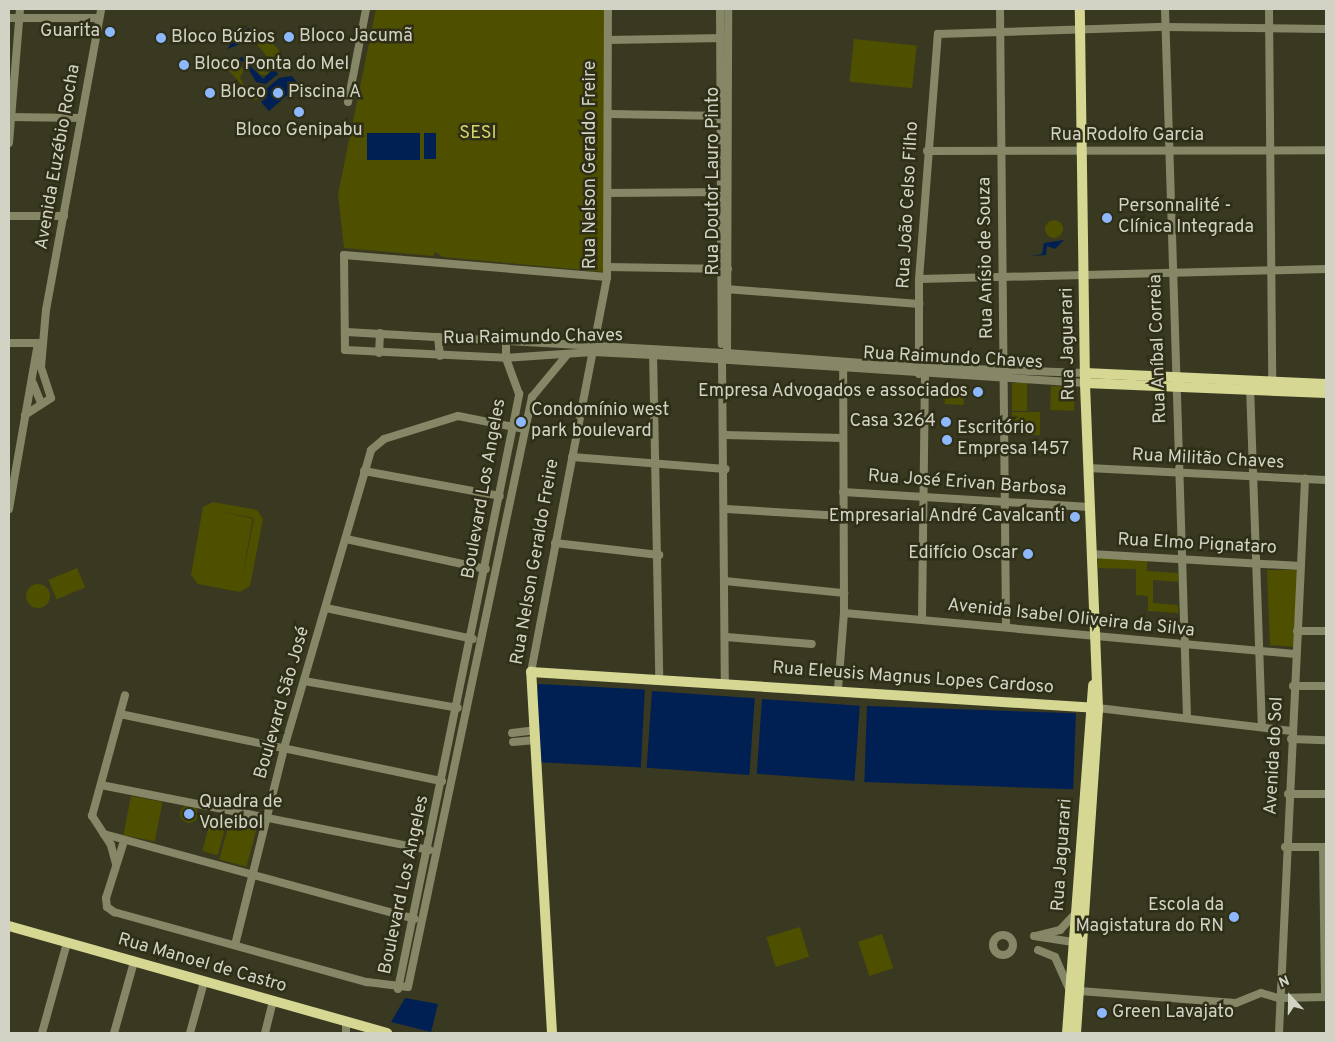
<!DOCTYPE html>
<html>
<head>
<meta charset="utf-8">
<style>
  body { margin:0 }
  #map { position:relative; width:1335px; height:1042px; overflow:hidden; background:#393921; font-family:Overpass,sans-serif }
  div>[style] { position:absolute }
  .green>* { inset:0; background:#4f4f00; transform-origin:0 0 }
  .round { border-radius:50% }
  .water>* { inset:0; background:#001f53; transform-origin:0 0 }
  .minor>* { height:8px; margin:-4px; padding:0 4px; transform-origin:4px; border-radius:4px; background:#868767 }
  .minor>.ring { margin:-4px; padding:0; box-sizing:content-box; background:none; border:8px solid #868767; border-radius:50% }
  .major>* { height:10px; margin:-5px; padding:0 5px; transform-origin:5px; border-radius:5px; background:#d5d793 }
  .dots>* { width:14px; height:14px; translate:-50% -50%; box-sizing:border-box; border:2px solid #2f2f17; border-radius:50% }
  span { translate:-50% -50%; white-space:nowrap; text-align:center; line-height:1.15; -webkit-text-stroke:5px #2f2f17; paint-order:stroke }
  .poi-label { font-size:18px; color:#d2d3c5 }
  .right { translate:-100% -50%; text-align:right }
  .left { translate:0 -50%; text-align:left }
  .park-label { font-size:18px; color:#d7d86a }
  .street-label { font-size:18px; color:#d2d3c5 }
  .frame { position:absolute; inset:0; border:10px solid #d2d3c5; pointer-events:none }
  .north { position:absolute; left:1265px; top:972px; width:50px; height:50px; -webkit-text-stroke:4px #2f2f17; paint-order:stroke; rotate:339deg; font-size:14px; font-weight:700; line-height:20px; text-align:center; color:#d2d3c5 }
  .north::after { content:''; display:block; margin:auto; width:18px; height:22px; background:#d2d3c5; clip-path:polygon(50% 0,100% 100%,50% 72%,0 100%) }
</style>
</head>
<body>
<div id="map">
  <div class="green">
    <i style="clip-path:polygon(376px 9px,605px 9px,605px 272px,443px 257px,435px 252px,433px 256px,344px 248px,338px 194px)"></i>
    <i style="left:267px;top:36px;width:22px;height:13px;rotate:51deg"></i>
    <i style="left:854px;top:39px;width:63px;height:43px;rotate:6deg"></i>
    <i class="round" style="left:275px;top:57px;width:12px;height:12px"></i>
    <i style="clip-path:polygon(238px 61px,244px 71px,240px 77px,246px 90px,224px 65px)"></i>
    <i class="round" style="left:257px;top:61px;width:14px;height:14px"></i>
    <i class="round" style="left:248.5px;top:88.5px;width:11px;height:11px"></i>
    <i class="round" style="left:1045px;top:220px;width:18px;height:18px"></i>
    <i style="left:1012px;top:383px;width:15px;height:28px"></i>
    <i style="left:1051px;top:386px;width:24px;height:24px;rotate:2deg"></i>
    <i style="left:945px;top:396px;width:19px;height:8px;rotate:3deg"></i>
    <i style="left:1012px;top:412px;width:28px;height:23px"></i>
    <i style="clip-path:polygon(evenodd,213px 502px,257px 510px,263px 519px,250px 586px,240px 592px,198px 584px,191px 575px,203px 507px,213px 502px,213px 510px,254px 519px,241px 584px,253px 518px,213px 510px)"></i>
    <i style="clip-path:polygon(1098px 557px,1147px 560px,1147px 571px,1178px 573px,1178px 582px,1153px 580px,1153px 603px,1178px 605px,1178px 613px,1148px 611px,1148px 596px,1136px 595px,1136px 569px,1098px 568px)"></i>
    <i style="left:77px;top:568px;width:21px;height:31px;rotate:67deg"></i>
    <i style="clip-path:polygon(1267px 570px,1299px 570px,1295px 647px,1270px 645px)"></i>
    <i class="round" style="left:26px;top:584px;width:24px;height:24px"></i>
    <i style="left:131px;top:796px;width:32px;height:40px;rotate:11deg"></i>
    <i class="round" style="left:180px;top:805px;width:18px;height:18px"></i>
    <i style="left:230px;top:820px;width:28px;height:41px;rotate:15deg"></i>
    <i style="left:209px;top:826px;width:16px;height:26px;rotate:15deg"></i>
    <i style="left:800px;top:927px;width:31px;height:35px;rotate:73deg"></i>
    <i style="left:882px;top:934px;width:36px;height:25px;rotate:72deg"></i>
  </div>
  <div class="water">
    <i style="clip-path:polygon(249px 28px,253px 33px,247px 41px,228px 49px,233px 37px)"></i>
    <i style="clip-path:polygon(242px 57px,263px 79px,274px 68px,278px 74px,266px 84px,256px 82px,244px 62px,237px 59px)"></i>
    <i style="clip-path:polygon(292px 76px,299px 85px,269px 111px,261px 102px,267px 97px,266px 89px,279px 78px)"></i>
    <i style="left:420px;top:133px;width:27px;height:53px;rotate:90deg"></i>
    <i style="left:436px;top:133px;width:26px;height:12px;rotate:90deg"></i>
    <i style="clip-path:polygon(1064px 240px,1055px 249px,1047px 246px,1046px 255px,1031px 256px,1042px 254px,1044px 243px)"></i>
    <i style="left:538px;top:684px;width:107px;height:78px;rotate:3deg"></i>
    <i style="left:652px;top:691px;width:103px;height:77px;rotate:4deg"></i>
    <i style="left:762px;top:699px;width:98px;height:75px;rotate:4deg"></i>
    <i style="left:867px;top:706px;width:209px;height:76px;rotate:2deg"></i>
    <i style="clip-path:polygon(405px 998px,438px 1004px,431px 1032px,391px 1022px)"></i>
  </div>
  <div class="minor">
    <i style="left:720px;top:9px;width:335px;rotate:89.7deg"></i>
    <i style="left:1000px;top:9px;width:618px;rotate:89.44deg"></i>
    <i style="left:1165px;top:9px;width:709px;rotate:88.22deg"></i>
    <i style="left:1269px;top:9px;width:378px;rotate:89.5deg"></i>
    <i style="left:9px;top:18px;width:90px"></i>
    <i style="left:608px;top:40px;width:116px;rotate:-1deg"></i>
    <i style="left:348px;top:102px;width:95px;rotate:-79deg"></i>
    <i style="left:609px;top:114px;width:116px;rotate:1deg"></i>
    <i style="left:9px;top:117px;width:72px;rotate:0.8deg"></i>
    <i style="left:9px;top:143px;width:134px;rotate:-85.3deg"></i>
    <i style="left:927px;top:151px;width:399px;rotate:-0.1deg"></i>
    <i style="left:608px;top:193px;width:119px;rotate:-0.5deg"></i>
    <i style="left:9px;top:216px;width:55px"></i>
    <i style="left:607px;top:267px;width:121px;rotate:0.9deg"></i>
    <i style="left:607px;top:277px;width:264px;rotate:-175.2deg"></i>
    <i style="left:344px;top:255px;width:95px;rotate:89.4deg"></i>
    <i style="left:345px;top:350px;width:161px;rotate:2.8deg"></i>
    <i style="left:506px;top:358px;width:87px;rotate:-3.9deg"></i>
    <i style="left:593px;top:352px;width:60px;rotate:2.9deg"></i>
    <i style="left:653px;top:355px;width:433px;rotate:3.7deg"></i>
    <i style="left:919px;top:279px;width:407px;rotate:-1.4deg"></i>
    <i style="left:725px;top:289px;width:195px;rotate:4.4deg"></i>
    <i style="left:346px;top:332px;width:377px;rotate:3.2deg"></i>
    <i style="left:438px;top:337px;width:19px;rotate:84deg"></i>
    <i style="left:9px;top:343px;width:34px"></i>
    <i style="left:653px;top:351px;width:327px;rotate:88.9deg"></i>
    <i style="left:379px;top:353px;width:20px;rotate:-87deg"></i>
    <i style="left:727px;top:353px;width:193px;rotate:4.2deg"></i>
    <i style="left:919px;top:367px;width:166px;rotate:2.1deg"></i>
    <i style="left:727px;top:353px;width:344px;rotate:-89.8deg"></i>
    <i style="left:722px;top:359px;width:323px;rotate:89.5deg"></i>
    <i style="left:919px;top:374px;width:95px;rotate:-90deg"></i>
    <i style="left:919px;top:279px;width:246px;rotate:-85.6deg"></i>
    <i style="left:938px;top:34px;width:228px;rotate:-1.8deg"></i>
    <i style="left:1166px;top:27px;width:160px;rotate:0.7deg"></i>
    <i style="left:33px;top:383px;width:22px;rotate:68deg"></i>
    <i style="left:1250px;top:386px;width:341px;rotate:88deg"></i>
    <i style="left:25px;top:415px;width:31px;rotate:-33deg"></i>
    <i style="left:51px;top:398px;width:33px;rotate:-108deg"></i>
    <i style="left:41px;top:367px;width:57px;rotate:-85deg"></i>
    <i style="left:46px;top:310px;width:306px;rotate:-79.6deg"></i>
    <i style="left:725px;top:435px;width:118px;rotate:1.5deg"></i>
    <i style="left:572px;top:457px;width:154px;rotate:4.5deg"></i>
    <i style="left:1088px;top:468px;width:238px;rotate:2.9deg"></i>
    <i style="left:364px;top:471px;width:138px;rotate:10.4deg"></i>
    <i style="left:843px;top:492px;width:247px;rotate:3.5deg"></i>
    <i style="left:9px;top:509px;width:162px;rotate:-80.1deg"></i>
    <i style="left:726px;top:509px;width:116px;rotate:3.5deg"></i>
    <i style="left:346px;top:539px;width:143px;rotate:12.1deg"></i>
    <i style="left:555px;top:543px;width:105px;rotate:6.6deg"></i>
    <i style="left:1091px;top:554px;width:210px;rotate:3.3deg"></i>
    <i style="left:725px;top:581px;width:120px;rotate:5.8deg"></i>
    <i style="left:326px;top:608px;width:150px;rotate:11.9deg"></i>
    <i style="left:844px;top:613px;width:453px;rotate:5.2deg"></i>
    <i style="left:922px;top:619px;width:249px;rotate:-89.3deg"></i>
    <i style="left:1297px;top:631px;width:29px"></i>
    <i style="left:726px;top:637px;width:86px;rotate:4.7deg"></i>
    <i style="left:531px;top:672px;width:402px;rotate:-79.1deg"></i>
    <i style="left:607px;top:277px;width:268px;rotate:-89.8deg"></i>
    <i style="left:304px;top:681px;width:156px;rotate:9.9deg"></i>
    <i style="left:1293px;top:686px;width:33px"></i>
    <i style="left:838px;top:689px;width:76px;rotate:-85.5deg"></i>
    <i style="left:844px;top:613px;width:249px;rotate:-90.2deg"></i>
    <i style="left:1098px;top:708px;width:195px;rotate:6.8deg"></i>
    <i style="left:120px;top:714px;width:329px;rotate:11.8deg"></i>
    <i style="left:512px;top:733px;width:23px;rotate:-7deg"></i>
    <i style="left:1291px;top:739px;width:35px;rotate:2deg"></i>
    <i style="left:513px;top:742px;width:23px;rotate:-5deg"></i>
    <i style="left:101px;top:785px;width:335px;rotate:11.2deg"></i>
    <i style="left:1288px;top:794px;width:38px"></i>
    <i style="left:104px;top:834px;width:322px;rotate:15.3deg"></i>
    <i style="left:124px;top:841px;width:60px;rotate:107.5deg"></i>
    <i style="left:106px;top:898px;width:9px;rotate:84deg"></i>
    <i style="left:107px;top:907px;width:9px;rotate:36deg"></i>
    <i style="left:114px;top:912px;width:263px;rotate:15.5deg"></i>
    <i style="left:367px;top:982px;width:41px;rotate:7deg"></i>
    <i style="left:408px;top:987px;width:603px;rotate:-78.13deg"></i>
    <i style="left:532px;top:397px;width:53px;rotate:-50.3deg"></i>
    <i style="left:1285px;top:847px;width:41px"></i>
    <i style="left:1323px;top:847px;width:150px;rotate:89.2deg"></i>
    <i style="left:116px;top:864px;width:20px;rotate:-105deg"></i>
    <i style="left:111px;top:845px;width:35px;rotate:-123deg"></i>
    <i style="left:92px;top:816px;width:125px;rotate:-74.7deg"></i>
    <i class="ring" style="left:993px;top:935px;width:12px;height:12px"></i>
    <i style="left:1034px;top:936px;width:46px;rotate:8.8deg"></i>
    <i style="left:1036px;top:936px;width:25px;rotate:-14deg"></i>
    <i style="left:1060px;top:930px;width:21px;rotate:-47deg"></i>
    <i style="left:235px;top:945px;width:203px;rotate:-76deg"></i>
    <i style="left:284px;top:748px;width:310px;rotate:-73.7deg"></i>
    <i style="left:371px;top:450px;width:17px;rotate:-40deg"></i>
    <i style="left:384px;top:439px;width:77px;rotate:-17.3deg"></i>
    <i style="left:458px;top:416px;width:67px;rotate:11.1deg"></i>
    <i style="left:1038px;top:950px;width:18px;rotate:22deg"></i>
    <i style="left:1055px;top:957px;width:34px;rotate:66deg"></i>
    <i style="left:398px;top:989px;width:575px;rotate:-78.46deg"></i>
    <i style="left:513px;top:426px;width:33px;rotate:-79deg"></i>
    <i style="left:519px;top:394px;width:38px;rotate:-110deg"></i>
    <i style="left:506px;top:358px;width:18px;rotate:-90deg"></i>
    <i style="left:1080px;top:991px;width:156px;rotate:4.4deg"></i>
    <i style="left:1236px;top:1003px;width:27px;rotate:-22deg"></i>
    <i style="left:1261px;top:993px;width:19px;rotate:16deg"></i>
    <i style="left:1279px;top:998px;width:47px;rotate:-1.2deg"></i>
    <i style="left:42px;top:1033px;width:93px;rotate:-74.5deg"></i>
    <i style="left:114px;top:1033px;width:74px;rotate:-74.3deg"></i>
    <i style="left:190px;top:1033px;width:53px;rotate:-74.6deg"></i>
    <i style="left:265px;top:1033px;width:33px;rotate:-76deg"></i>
    <i style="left:346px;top:1033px;width:11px;rotate:-90deg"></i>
    <i style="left:1279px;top:1033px;width:555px;rotate:-87.31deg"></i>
  </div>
  <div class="major">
    <i style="left:1085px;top:373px;width:241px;rotate:2.6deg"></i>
    <i style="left:1085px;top:383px;width:241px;rotate:2.4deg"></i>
    <i style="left:9px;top:926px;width:393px;rotate:15.8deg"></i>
    <i style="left:552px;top:1033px;width:362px;rotate:-93.3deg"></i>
    <i style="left:531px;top:672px;width:568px;rotate:3.63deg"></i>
    <i style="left:1067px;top:1033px;width:349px;rotate:-85.7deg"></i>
    <i style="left:1076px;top:1033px;width:326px;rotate:-86.1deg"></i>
    <i style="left:1098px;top:708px;width:325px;rotate:-92.3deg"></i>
    <i style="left:1085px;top:383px;width:374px;rotate:-90.8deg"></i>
  </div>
  <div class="dots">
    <i style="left:110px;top:32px;background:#8db9fc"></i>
    <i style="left:289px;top:37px;background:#8db9fc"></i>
    <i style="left:161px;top:38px;background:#8db9fc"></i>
    <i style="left:184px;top:65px;background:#8db9fc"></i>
    <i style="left:210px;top:93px;background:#8db9fc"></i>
    <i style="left:278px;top:93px;background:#8db9fc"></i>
    <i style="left:299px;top:112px;background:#8db9fc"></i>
    <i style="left:1107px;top:218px;background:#8db9fc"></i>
    <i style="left:978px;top:392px;background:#8db9fc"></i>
    <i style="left:521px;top:422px;background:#8db9fc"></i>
    <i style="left:946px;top:422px;background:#8db9fc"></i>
    <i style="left:947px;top:440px;background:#8db9fc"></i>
    <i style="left:1075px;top:517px;background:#8db9fc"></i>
    <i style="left:1028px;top:554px;background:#8db9fc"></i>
    <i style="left:189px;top:814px;background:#8db9fc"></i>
    <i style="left:1234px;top:917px;background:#8db9fc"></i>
    <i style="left:1102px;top:1013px;background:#8db9fc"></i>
  </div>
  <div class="poi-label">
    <span class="right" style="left:100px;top:32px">Guarita</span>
    <span class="left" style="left:299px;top:37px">Bloco Jacumã</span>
    <span class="left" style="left:171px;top:38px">Bloco Búzios</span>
    <span class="left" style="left:194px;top:65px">Bloco Ponta do Mel</span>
    <span class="left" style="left:220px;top:93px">Bloco</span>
    <span class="left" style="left:288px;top:93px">Piscina A</span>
    <span style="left:299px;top:131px">Bloco Genipabu</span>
    <span class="left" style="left:1118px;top:218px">Personnalité -<br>Clínica Integrada</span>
    <span class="right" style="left:968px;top:392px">Empresa Advogados e associados</span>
    <span class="left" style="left:531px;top:422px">Condomínio west<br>park boulevard</span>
    <span class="right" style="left:936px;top:422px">Casa 3264</span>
    <span class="left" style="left:957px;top:440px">Escritório<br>Empresa 1457</span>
    <span class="right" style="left:1065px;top:517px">Empresarial André Cavalcanti</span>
    <span class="right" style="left:1018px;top:554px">Edifício Oscar</span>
    <span class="left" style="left:199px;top:814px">Quadra de<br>Voleibol</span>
    <span class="right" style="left:1224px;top:917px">Escola da<br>Magistatura do RN</span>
    <span class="left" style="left:1112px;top:1013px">Green Lavajato</span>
  </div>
  <div class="park-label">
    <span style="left:478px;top:134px">SESI</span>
  </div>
  <div class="street-label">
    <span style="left:1127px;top:136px">Rua Rodolfo Garcia</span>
    <span style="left:59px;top:157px;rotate:-80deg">Avenida Euzébio Rocha</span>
    <span style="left:591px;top:165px;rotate:-90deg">Rua Nelson Geraldo Freire</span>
    <span style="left:714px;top:181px;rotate:-90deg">Rua Doutor Lauro Pinto</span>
    <span style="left:909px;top:205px;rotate:-87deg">Rua João Celso Filho</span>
    <span style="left:987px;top:258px;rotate:-91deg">Rua Anísio de Souza</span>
    <span style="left:533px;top:338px;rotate:-1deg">Rua Raimundo Chaves</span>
    <span style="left:1069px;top:344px;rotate:-91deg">Rua Jaguarari</span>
    <span style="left:1159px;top:349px;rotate:-92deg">Rua Aníbal Correia</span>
    <span style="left:953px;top:359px;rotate:3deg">Rua Raimundo Chaves</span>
    <span style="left:1208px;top:460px;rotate:3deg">Rua Militão Chaves</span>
    <span style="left:967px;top:484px;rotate:4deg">Rua José Erivan Barbosa</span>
    <span style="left:485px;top:489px;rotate:-80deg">Boulevard Los Angeles</span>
    <span style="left:1197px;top:545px;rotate:3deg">Rua Elmo Pignataro</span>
    <span style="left:536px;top:562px;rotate:-80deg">Rua Nelson Geraldo Freire</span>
    <span style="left:1071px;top:619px;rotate:6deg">Avenida Isabel Oliveira da Silva</span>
    <span style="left:913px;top:679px;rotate:4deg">Rua Eleusis Magnus Lopes Cardoso</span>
    <span style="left:283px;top:703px;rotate:-74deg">Boulevard São José</span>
    <span style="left:1275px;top:756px;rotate:-87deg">Avenida do Sol</span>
    <span style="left:1063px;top:855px;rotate:-86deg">Rua Jaguarari</span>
    <span style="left:405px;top:885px;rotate:-78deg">Boulevard Los Angeles</span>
    <span style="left:202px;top:964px;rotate:16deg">Rua Manoel de Castro</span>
  </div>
  <div class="frame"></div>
  <div class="north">N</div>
</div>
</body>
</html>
